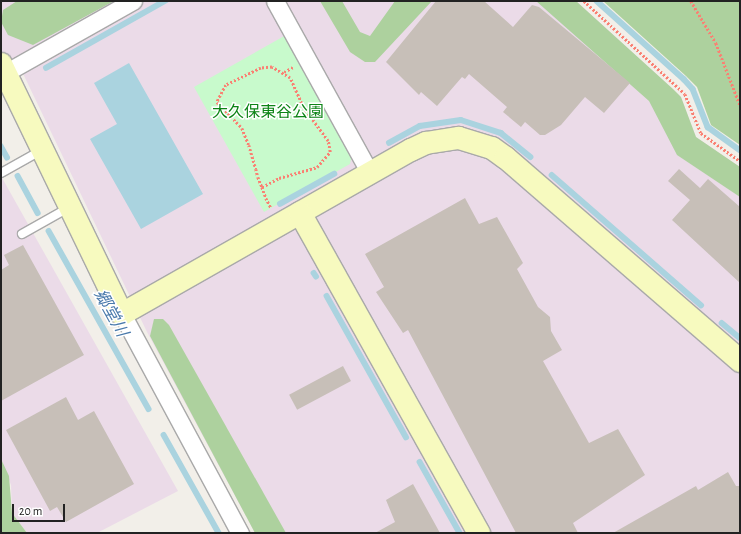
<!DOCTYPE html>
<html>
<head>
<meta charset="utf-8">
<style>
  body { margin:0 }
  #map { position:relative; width:741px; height:534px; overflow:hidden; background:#f2efe9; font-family:"Alegreya Sans","Noto Sans JP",sans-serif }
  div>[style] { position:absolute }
  .industrial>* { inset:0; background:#ebdbe8 }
  .forest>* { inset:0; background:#add19e }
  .park>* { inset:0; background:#c8facc }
  .water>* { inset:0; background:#aad3df }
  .stream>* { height:5.5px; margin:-2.75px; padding:0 2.75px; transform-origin:2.75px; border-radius:2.75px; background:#aad3df }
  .building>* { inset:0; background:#c7bfb8; transform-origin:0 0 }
  .path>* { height:2.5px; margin-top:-1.25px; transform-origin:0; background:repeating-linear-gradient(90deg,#fa8072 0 2px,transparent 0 4px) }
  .roads { filter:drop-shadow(1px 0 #a9a9a9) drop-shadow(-1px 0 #a9a9a9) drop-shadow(0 1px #a9a9a9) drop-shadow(0 -1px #a9a9a9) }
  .lane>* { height:8px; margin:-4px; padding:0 4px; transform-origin:4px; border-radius:4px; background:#fff }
  .street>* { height:17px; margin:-8.5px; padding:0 8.5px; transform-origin:8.5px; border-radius:8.5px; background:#fff }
  .secondary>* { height:22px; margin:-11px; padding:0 11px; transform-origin:11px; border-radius:11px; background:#f7fabf }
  span { translate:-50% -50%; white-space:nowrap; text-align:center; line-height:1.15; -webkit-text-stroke:3px #fff; paint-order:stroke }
  .park-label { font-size:16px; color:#0c8416 }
  .water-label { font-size:17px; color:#4a7aab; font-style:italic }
  .frame { position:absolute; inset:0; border:2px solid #222; pointer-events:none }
  .scale { position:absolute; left:12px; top:504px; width:53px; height:18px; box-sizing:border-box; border:2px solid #222; border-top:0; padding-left:5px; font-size:12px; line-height:14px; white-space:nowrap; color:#222; -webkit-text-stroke:3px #fff; paint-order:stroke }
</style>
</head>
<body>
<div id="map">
  <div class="industrial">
    <i style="clip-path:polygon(1px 1px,576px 1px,681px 97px,696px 137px,740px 167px,740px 533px,255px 533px,147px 332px,16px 59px,1px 67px)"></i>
    <i style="clip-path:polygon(1px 176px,178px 491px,97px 533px,27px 533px,12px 513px,11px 485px,1px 459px)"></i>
  </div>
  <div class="forest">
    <i style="clip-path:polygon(17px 1px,114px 1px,33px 45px,8px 35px,1px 22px,3px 10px)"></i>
    <i style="clip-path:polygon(320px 1px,342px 1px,360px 32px,370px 36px,395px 1px,432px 1px,375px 62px,365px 62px,350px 52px)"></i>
    <i style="clip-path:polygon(536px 1px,576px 1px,673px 89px,681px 97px,696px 137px,740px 167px,740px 197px,677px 155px,649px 101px)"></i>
    <i style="clip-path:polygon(603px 1px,740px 1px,740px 145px,711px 125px,697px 87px,686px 76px)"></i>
    <i style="clip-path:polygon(154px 319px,163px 319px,169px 325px,286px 533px,255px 533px,150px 336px)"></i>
    <i style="clip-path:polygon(1px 459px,9px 476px,12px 513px,27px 533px,1px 533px)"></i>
  </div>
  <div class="park">
    <i style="clip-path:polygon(286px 35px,352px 154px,350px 164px,264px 212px,194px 87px)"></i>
  </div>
  <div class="water">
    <i style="clip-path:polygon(129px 63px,203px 194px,141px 229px,90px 139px,117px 124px,94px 83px)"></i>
  </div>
  <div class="stream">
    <i style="left:597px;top:1px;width:117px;rotate:41.9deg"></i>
    <i style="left:684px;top:79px;width:13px;rotate:48deg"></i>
    <i style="left:693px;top:89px;width:41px;rotate:68.5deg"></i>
    <i style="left:708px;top:127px;width:39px;rotate:36deg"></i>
    <i style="left:46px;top:68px;width:137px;rotate:-29.4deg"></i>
    <i style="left:389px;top:143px;width:35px;rotate:-29deg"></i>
    <i style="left:420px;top:126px;width:41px;rotate:-8.3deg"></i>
    <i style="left:461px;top:120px;width:42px;rotate:18deg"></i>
    <i style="left:501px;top:133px;width:38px;rotate:39deg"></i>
    <i style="left:1px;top:146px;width:13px;rotate:61deg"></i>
    <i style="left:552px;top:175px;width:198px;rotate:41.1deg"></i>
    <i style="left:18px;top:176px;width:42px;rotate:61.6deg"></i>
    <i style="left:280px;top:204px;width:62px;rotate:-29.1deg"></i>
    <i style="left:49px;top:231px;width:204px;rotate:60.7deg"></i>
    <i style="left:314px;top:273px;width:4px;rotate:56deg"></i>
    <i style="left:327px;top:296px;width:162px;rotate:60.7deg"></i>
    <i style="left:722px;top:323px;width:23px;rotate:40deg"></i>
    <i style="left:164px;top:435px;width:112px;rotate:60.7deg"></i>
    <i style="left:420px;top:462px;width:81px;rotate:60.6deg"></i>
  </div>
  <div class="building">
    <i style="clip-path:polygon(436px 1px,484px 1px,513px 27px,532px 5px,539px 7px,630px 83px,604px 113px,585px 97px,561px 125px,545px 135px,540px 135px,525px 122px,521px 127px,503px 112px,507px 107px,469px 74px,465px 79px,462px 77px,437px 106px,421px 92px,419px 95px,386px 62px)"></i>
    <i style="clip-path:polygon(679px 169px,700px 188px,708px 179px,740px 207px,740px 283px,672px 220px,690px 200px,668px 181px)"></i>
    <i style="clip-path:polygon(465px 198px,479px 224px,497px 217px,523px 263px,517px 269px,538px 307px,550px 317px,551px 331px,562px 350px,543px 361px,589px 443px,618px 429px,645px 475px,573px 523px,578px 533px,516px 533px,408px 330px,403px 333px,376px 292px,384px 287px,365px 254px)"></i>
    <i style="clip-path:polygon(23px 245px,84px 355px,1px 401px,1px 270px,9px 265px,4px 255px)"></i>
    <i style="left:343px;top:366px;width:17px;height:61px;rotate:62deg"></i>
    <i style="clip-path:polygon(66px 397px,78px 420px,94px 411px,134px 484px,66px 522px,57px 507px,50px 511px,6px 430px)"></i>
    <i style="clip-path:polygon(728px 472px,736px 486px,740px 486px,740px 533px,613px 533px,696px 486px,698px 490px)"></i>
    <i style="clip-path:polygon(413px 484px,440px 533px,375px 533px,395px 522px,386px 500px)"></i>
  </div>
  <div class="path">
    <i style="left:584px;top:1px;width:137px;rotate:42.6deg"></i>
    <i style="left:685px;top:94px;width:42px;rotate:67.7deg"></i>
    <i style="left:701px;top:133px;width:48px;rotate:35.7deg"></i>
    <i style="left:691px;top:1px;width:49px;rotate:59.2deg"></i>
    <i style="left:716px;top:43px;width:66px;rotate:68.8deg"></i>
    <i style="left:284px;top:72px;width:10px;rotate:-29deg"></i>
    <i style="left:262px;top:187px;width:19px;rotate:-28deg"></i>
    <i style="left:279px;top:178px;width:40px;rotate:-16deg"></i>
    <i style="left:317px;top:167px;width:20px;rotate:-49deg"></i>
    <i style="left:330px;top:152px;width:11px;rotate:-100deg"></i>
    <i style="left:328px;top:141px;width:42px;rotate:-126.3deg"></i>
    <i style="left:303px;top:107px;width:32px;rotate:-114deg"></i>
    <i style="left:290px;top:78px;width:21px;rotate:-149deg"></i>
    <i style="left:272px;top:67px;width:11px;rotate:175deg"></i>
    <i style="left:261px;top:68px;width:39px;rotate:154deg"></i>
    <i style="left:226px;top:85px;width:19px;rotate:118deg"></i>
    <i style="left:217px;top:102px;width:36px;rotate:46deg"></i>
    <i style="left:242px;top:128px;width:18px;rotate:68deg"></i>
    <i style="left:249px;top:145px;width:25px;rotate:74deg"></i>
    <i style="left:256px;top:169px;width:8px;rotate:76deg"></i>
    <i style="left:258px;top:177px;width:11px;rotate:68deg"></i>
    <i style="left:262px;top:187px;width:12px;rotate:70deg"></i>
    <i style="left:266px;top:198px;width:11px;rotate:63deg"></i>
  </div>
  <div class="roads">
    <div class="lane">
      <i style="left:1px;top:173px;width:47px;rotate:-29.3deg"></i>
      <i style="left:22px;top:234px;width:55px;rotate:-29.4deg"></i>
    </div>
    <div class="street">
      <i style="left:275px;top:1px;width:196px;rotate:61.1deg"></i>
      <i style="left:5px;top:73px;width:147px;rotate:-29.4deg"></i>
      <i style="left:122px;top:314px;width:249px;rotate:61.7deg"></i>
    </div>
    <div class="secondary">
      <i style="left:1px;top:64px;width:278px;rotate:64.2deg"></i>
      <i style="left:122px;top:314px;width:332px;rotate:-29.6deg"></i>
      <i style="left:411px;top:150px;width:17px;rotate:-25deg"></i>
      <i style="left:426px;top:143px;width:33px;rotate:-9deg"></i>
      <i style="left:459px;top:138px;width:34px;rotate:17deg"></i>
      <i style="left:492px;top:148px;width:17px;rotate:36deg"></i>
      <i style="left:506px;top:158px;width:310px;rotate:40.9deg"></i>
      <i style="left:300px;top:213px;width:367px;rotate:60.8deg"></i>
    </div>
  </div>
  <div class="park-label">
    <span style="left:268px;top:112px">大久保東谷公園</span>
  </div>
  <div class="water-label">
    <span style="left:111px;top:313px;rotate:61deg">郷堂川</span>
  </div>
  <div class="frame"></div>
  <div class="scale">20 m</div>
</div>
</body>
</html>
